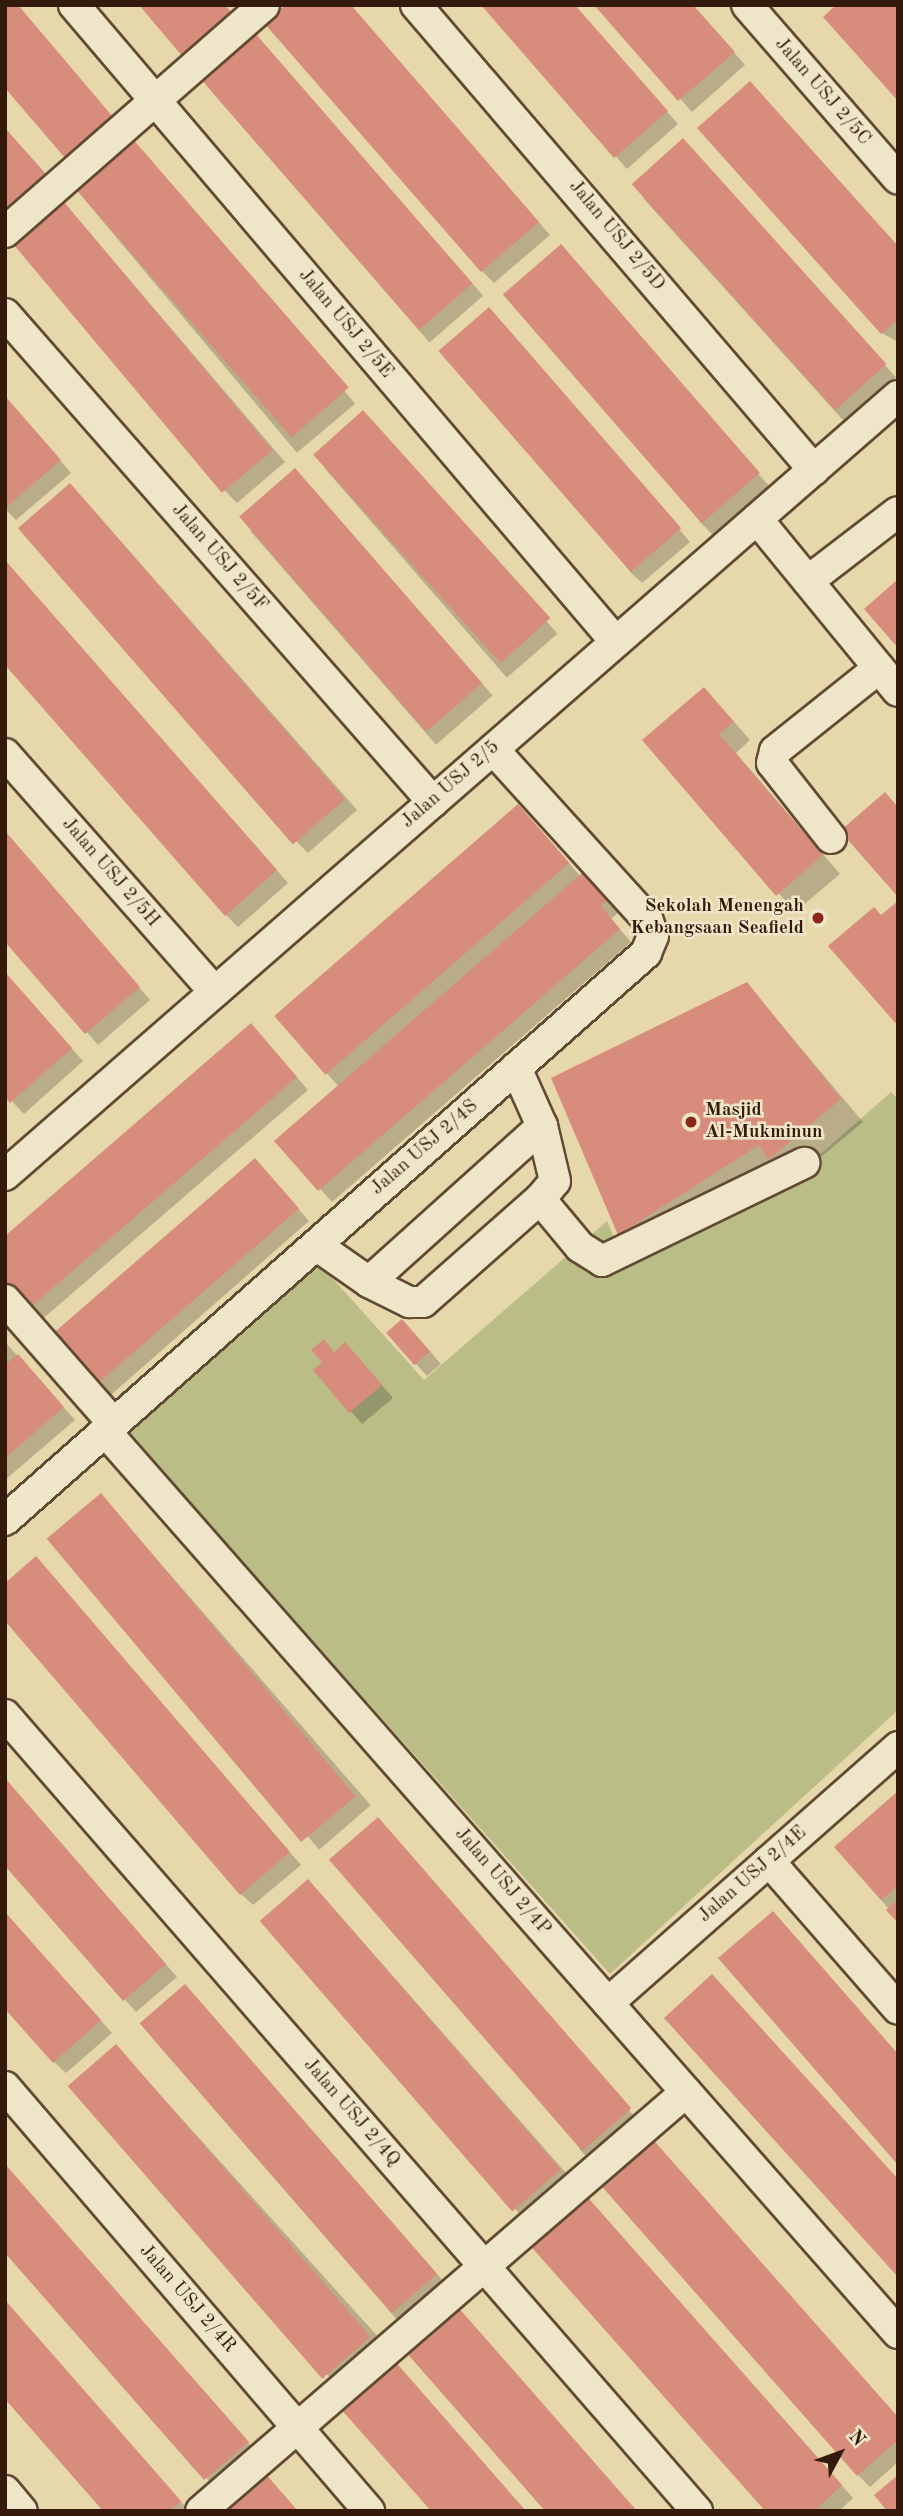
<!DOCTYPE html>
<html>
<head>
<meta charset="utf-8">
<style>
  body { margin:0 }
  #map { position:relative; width:903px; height:2516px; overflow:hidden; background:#e7d8ac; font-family:"Old Standard TT",serif }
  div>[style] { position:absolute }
  .green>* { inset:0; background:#babd86 }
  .shadow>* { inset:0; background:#0003; transform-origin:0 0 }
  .building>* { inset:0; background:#d88c7b; transform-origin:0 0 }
  .roads { filter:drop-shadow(2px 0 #614a33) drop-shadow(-2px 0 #614a33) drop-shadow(0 2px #614a33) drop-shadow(0 -2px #614a33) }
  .minor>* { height:30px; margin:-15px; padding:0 15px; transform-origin:15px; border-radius:15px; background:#efe6c9 }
  .dots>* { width:19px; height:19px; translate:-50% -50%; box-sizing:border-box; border:4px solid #efe6c9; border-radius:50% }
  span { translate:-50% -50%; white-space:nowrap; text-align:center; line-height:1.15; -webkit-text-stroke:5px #efe6c9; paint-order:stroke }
  .street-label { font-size:19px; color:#341a0b }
  .poi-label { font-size:19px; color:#341a0b; font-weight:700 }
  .right { translate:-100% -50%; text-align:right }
  .left { translate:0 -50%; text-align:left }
  .frame { position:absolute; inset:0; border:7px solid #341a0b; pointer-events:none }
  .north { position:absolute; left:805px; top:2418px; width:70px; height:70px; -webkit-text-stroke:5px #efe6c9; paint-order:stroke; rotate:49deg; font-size:19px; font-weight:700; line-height:28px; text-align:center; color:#341a0b }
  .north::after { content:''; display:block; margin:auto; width:24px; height:32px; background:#341a0b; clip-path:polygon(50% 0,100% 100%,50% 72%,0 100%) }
</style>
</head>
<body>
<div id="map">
  <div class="green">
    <i style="clip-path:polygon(891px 1092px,898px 1099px,898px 1710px,610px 1974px,125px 1430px,316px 1260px,424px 1380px,607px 1221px,615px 1240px,823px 1152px)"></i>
  </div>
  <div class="shadow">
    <i style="clip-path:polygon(17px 5px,123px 130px,78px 169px,66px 157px)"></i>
    <i style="clip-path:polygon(225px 5px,242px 26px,195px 66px,183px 54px)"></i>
    <i style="clip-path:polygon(350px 5px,550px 235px,494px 283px,482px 271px)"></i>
    <i style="clip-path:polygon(483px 5px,574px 5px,678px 124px,627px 169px)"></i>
    <i style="clip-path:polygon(597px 5px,693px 5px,745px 65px,692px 112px)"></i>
    <i style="left:266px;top:46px;width:331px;height:71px;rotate:49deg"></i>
    <i style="clip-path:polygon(5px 129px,56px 187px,5px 227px)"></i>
    <i style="clip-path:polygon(699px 129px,898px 247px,898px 342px,882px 333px)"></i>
    <i style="left:143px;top:151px;width:330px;height:76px;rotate:50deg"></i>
    <i style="left:694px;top:153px;width:302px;height:68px;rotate:48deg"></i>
    <i style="clip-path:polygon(71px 211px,285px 462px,237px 503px,225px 491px)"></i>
    <i style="clip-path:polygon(573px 259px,769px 486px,713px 535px,701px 523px)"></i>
    <i style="clip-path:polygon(501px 321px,690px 542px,642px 583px,630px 572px)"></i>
    <i style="clip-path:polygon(5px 397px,71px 473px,16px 520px,5px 509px)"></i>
    <i style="left:375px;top:424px;width:278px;height:67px;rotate:49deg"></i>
    <i style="left:307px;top:482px;width:283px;height:75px;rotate:49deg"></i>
    <i style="clip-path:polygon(82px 497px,357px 810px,308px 853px,296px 841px)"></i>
    <i style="clip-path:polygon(10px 567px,288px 883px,238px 927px,226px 915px)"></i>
    <i style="clip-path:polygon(722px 708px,750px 740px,736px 753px,840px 874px,795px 912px,645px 740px)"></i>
    <i style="clip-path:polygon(530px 818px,581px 877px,624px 908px,611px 919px,631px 942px,332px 1202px,277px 1141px,339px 1087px,276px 1016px)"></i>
    <i style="clip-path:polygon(5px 831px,150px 1000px,98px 1045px,5px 939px)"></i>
    <i style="clip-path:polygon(5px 973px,83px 1061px,24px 1114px,5px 1094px)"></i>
    <i style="clip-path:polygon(747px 984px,863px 1122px,792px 1181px,642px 1257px,619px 1234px,554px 1079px)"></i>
    <i style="clip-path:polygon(263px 1038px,308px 1090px,39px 1322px,5px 1284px)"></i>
    <i style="clip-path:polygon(267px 1173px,309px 1221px,104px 1401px,92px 1389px)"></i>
    <i style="clip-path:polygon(388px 1333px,414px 1333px,441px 1364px,427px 1376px)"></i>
    <i style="clip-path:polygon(5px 1342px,75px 1420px,5px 1480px)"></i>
    <i style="clip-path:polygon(335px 1353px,357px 1356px,393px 1398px,362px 1424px,315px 1371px)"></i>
    <i style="left:101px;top:1495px;width:411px;height:68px;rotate:49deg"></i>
    <i style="clip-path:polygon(48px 1571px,301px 1865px,253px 1905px,241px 1894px)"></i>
    <i style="clip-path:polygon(5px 1779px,177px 1977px,136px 2012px,5px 1863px)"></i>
    <i style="clip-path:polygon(898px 1794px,898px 1920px,836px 1847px)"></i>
    <i style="clip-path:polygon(390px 1831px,639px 2122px,593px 2163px,581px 2151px)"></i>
    <i style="clip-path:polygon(320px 1893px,573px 2181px,527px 2221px,515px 2209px)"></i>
    <i style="clip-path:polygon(5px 1913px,112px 2033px,66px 2073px,54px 2062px)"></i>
    <i style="left:197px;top:1998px;width:383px;height:60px;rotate:49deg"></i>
    <i style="left:127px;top:2058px;width:387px;height:63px;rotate:48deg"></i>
    <i style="clip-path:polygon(5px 2165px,259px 2455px,218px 2491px,5px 2250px)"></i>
    <i style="clip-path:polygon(595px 2206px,853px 2498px,839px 2511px,767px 2511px)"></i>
    <i style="clip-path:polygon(5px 2301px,189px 2511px,105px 2511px)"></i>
    <i style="clip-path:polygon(898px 2419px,898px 2462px,870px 2487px,858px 2475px)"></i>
  </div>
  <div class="building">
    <i style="clip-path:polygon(5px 5px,18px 5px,113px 117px,65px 158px,5px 88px)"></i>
    <i style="clip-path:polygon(139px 5px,225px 5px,232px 13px,182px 56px)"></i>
    <i style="clip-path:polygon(285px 5px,351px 5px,539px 222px,481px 272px,264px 23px)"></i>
    <i style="clip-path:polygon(481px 5px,575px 5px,668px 111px,614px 158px)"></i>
    <i style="clip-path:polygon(594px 5px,693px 5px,735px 52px,678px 101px)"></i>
    <i style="clip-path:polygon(836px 5px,898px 5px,898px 101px,823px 17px)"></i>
    <i style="left:254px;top:32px;width:333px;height:71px;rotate:49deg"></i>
    <i style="clip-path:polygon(750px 81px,898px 246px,898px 320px,881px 334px,697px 128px)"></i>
    <i style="clip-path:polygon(5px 128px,46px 174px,5px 210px)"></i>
    <i style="left:131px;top:137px;width:332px;height:76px;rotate:49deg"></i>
    <i style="left:683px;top:138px;width:304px;height:69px;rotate:48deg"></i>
    <i style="left:59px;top:196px;width:332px;height:66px;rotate:50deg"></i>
    <i style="left:561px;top:244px;width:303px;height:77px;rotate:49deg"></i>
    <i style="left:489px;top:307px;width:293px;height:67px;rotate:49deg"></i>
    <i style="clip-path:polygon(5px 396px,61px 460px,5px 508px)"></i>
    <i style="left:363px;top:410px;width:280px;height:67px;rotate:48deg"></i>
    <i style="left:295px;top:468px;width:285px;height:74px;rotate:49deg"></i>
    <i style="left:70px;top:483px;width:419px;height:69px;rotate:49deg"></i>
    <i style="clip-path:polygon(5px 560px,277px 870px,225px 916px,5px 665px)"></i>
    <i style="clip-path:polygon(898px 579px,898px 648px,864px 609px)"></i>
    <i style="clip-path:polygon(704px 687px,734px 722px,719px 734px,823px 855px,776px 896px,642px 740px)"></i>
    <i style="clip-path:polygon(885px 792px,898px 807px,898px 897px,840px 831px)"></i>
    <i style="left:518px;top:804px;width:78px;height:323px;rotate:49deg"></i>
    <i style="clip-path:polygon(5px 831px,140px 987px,85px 1034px,5px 942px)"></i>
    <i style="clip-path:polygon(589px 867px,614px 895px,601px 906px,620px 929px,318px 1191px,274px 1141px)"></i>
    <i style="clip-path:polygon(898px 901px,898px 1026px,828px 946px,874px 907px,881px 915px)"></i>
    <i style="clip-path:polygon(5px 972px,72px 1048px,10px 1103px,5px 1097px)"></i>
    <i style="clip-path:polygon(747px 982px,841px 1099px,768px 1160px,759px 1145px,618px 1235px,551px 1078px)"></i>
    <i style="clip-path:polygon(251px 1023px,297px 1077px,26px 1311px,5px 1287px,5px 1236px)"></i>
    <i style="left:255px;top:1158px;width:67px;height:276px;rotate:49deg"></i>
    <i style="left:402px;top:1319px;width:43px;height:21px;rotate:49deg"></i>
    <i style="clip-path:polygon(324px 1339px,334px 1352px,345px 1342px,382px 1385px,349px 1413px,313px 1370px,322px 1362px,311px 1350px)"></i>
    <i style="clip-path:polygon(18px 1354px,64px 1407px,5px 1458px,5px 1365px)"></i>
    <i style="left:101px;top:1493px;width:396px;height:71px;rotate:50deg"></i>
    <i style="clip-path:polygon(36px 1556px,290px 1852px,240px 1895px,5px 1621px,5px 1583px)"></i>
    <i style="clip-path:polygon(5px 1778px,166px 1964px,123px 2001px,5px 1866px)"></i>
    <i style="clip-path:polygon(898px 1791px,898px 1886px,881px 1900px,834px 1847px)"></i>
    <i style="left:378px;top:1817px;width:386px;height:65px;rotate:49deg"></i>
    <i style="left:308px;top:1879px;width:385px;height:64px;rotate:49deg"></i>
    <i style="clip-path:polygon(898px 1900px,898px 1923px,886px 1910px)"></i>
    <i style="clip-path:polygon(773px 1911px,898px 2054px,898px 2165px,718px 1958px)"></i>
    <i style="clip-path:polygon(5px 1912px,101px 2020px,53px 2063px,5px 2009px)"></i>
    <i style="clip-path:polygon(712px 1974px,898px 2179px,898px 2277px,664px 2018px)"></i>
    <i style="left:185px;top:1984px;width:384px;height:60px;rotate:49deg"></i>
    <i style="left:116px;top:2044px;width:388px;height:64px;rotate:49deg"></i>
    <i style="clip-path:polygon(649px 2135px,898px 2417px,898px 2440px,857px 2476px,597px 2181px)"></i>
    <i style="clip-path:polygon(5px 2164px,249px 2442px,204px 2480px,5px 2253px)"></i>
    <i style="clip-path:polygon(583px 2192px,842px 2485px,814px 2511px,765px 2511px,527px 2242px)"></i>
    <i style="clip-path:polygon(5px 2300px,181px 2501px,170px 2511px,103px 2511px,5px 2399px)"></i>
    <i style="clip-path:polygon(457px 2306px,637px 2511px,545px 2511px,405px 2351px)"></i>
    <i style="clip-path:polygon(393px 2359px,526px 2511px,431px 2511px,339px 2407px)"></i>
    <i style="clip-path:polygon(264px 2472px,298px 2511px,220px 2511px)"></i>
    <i style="clip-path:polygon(898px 2475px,898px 2511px,887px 2511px,874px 2495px)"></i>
  </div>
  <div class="roads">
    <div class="minor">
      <i style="left:74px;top:5px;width:836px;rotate:49.61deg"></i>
      <i style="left:416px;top:5px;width:612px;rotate:49.44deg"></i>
      <i style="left:747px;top:5px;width:230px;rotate:49deg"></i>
      <i style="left:5px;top:232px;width:344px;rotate:-41.2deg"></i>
      <i style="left:5px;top:314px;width:649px;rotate:48.75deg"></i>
      <i style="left:757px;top:519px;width:222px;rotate:50.7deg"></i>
      <i style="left:808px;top:581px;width:113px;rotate:-37.5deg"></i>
      <i style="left:5px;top:754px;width:317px;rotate:48.6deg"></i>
      <i style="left:831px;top:838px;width:95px;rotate:-128.2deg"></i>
      <i style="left:772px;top:763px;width:12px;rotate:-76deg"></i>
      <i style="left:775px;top:751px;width:133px;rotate:-38.6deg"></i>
      <i style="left:5px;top:1175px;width:1185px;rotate:-41.1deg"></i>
      <i style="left:540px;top:1199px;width:62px;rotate:50.2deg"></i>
      <i style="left:580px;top:1247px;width:26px;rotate:32deg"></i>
      <i style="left:602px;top:1261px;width:225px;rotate:-25.9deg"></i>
      <i style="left:316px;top:1245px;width:65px;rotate:34.9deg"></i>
      <i style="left:369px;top:1282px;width:233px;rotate:-42deg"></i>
      <i style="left:542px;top:1126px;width:64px;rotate:-114.1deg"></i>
      <i style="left:369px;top:1282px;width:45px;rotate:26.6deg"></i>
      <i style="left:409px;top:1302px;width:14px"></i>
      <i style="left:423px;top:1302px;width:156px;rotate:-41.4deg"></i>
      <i style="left:540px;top:1199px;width:23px;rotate:-50deg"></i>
      <i style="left:555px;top:1181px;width:57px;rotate:-103.3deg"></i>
      <i style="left:5px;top:1300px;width:165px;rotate:48.7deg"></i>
      <i style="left:105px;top:1431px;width:1201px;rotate:48.68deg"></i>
      <i style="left:5px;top:1520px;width:856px;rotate:-41.49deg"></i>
      <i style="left:646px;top:953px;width:18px;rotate:-68deg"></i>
      <i style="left:653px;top:936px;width:18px;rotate:-109deg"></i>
      <i style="left:647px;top:919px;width:229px;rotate:-132.2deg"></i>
      <i style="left:5px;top:1715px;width:1055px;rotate:49deg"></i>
      <i style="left:769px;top:1861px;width:196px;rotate:48.9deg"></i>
      <i style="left:608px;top:2003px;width:387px;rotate:-41.4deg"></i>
      <i style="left:5px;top:2087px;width:559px;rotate:49.35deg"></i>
      <i style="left:5px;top:2491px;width:26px;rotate:50deg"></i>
      <i style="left:201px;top:2511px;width:641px;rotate:-40.82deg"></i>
    </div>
  </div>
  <div class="dots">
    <i style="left:818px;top:918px;background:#8f2418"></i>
    <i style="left:691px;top:1122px;background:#8f2418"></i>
  </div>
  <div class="street-label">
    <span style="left:822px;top:92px;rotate:49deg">Jalan USJ 2/5C</span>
    <span style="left:616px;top:236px;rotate:50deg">Jalan USJ 2/5D</span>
    <span style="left:345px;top:324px;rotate:50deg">Jalan USJ 2/5E</span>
    <span style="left:219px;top:558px;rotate:49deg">Jalan USJ 2/5F</span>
    <span style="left:451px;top:785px;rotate:-41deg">Jalan USJ 2/5</span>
    <span style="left:110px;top:873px;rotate:49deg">Jalan USJ 2/5H</span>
    <span style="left:425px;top:1148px;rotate:-41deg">Jalan USJ 2/4S</span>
    <span style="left:753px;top:1875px;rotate:-41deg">Jalan USJ 2/4E</span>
    <span style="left:502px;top:1882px;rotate:49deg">Jalan USJ 2/4P</span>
    <span style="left:351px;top:2113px;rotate:49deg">Jalan USJ 2/4Q</span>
    <span style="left:187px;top:2299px;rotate:49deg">Jalan USJ 2/4R</span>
  </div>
  <div class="poi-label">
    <span class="right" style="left:804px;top:918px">Sekolah Menengah<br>Kebangsaan Seafield</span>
    <span class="left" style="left:705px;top:1122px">Masjid<br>Al-Mukminun</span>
  </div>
  <div class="frame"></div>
  <div class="north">N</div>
</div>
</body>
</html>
